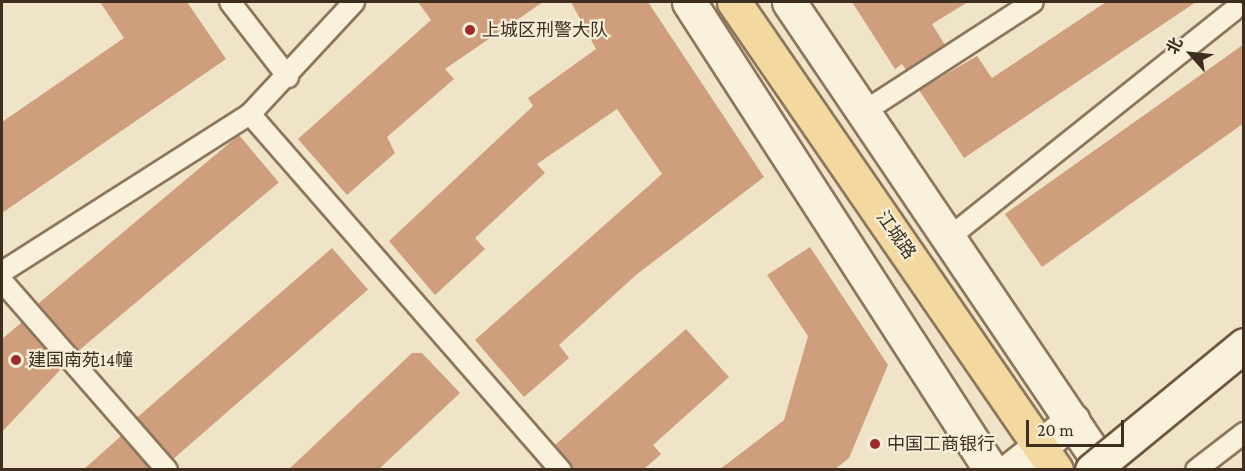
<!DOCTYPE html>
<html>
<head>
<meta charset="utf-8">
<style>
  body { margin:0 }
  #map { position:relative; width:1245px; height:471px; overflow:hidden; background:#f0e4c8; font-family:"Crimson Pro","Noto Sans SC",serif }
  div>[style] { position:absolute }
  .building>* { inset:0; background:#cf9f7d; transform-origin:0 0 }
  .roads { filter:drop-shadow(2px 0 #8d765c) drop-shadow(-2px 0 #8d765c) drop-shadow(0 2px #8d765c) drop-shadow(0 -2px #8d765c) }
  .lane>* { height:20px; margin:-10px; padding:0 10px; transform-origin:10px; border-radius:10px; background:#faf1dc }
  .street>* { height:33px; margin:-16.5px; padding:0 16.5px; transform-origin:16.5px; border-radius:16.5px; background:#faf1dc }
  .secondary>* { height:33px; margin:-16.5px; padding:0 16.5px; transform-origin:16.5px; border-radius:16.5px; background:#faf1dc }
  .primary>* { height:33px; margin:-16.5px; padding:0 16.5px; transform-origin:16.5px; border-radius:16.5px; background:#f3d9a0 }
  .bridges { filter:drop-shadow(2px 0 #6f573f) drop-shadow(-2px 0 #6f573f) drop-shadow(0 2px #6f573f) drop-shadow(0 -2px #6f573f) }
  .secondary-bridge>* { height:33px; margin:-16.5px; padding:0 16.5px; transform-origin:16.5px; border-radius:16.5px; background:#faf1dc }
  .dots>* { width:16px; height:16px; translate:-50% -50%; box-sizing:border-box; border:3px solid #f7eed8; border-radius:50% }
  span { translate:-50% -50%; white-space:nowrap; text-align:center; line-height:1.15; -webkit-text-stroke:4.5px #f7eed8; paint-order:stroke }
  .poi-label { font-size:18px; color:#3d2e20 }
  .left { translate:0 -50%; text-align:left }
  .street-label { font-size:18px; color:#3d2e20 }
  .frame { position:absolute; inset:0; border:3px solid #3d2e20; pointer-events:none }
  .north { position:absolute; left:1161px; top:24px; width:60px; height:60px; -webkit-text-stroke:4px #f7eed8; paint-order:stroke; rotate:297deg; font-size:16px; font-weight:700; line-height:24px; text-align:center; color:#3d2e20 }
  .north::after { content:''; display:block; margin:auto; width:21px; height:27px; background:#3d2e20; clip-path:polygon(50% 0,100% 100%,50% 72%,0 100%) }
  .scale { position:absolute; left:1026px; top:420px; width:98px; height:27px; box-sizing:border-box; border:3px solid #3d2e20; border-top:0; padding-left:8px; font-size:18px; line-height:21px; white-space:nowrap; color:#3d2e20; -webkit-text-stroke:4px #f7eed8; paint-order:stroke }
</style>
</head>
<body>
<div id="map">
  <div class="building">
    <i style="clip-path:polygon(100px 2px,187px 2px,226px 59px,2px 213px,2px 122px,124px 38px)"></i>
    <i style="clip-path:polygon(418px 2px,543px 2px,445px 69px,454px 79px,387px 137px,395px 153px,347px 195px,298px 139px,431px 20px)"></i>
    <i style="clip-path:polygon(571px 2px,648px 2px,764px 177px,636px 275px,559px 345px,569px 358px,524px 397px,475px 340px,662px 174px,617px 109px,537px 164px,545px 173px,475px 238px,485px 249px,435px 295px,389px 241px,533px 106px,528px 98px,596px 49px)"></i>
    <i style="clip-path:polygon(852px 2px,968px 2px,932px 24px,945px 45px,906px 70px,902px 64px,895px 69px)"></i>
    <i style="clip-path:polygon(1106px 2px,1196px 2px,964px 158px,919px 90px,977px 56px,992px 78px)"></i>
    <i style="clip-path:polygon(1244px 44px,1244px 123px,1042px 267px,1005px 214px)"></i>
    <i style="left:239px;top:135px;width:62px;height:262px;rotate:50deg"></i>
    <i style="clip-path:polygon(810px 247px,888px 365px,849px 458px,834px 470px,719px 470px,784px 420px,808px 336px,767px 275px)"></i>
    <i style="left:332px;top:248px;width:55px;height:259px;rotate:49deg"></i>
    <i style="clip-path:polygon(22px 322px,62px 368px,2px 432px,2px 339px)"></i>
    <i style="clip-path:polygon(686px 329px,729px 377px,653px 445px,661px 454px,643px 470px,573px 470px,555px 445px)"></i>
    <i style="clip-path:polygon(412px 353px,422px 353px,460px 393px,378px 470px,288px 470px)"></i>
    <i style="clip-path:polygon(121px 436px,151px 470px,83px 470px)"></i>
  </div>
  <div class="roads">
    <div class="lane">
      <i style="left:230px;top:2px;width:95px;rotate:52.3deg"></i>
      <i style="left:865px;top:111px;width:200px;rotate:-33deg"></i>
      <i style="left:250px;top:114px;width:473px;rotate:48.9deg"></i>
      <i style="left:951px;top:236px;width:362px;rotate:-38.6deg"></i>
      <i style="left:2px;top:272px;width:294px;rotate:-32.5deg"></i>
      <i style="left:250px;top:114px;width:153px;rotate:-47.1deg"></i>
      <i style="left:2px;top:281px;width:251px;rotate:48.9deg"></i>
      <i style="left:1196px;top:470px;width:61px;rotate:-37.6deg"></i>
    </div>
    <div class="street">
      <i style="left:689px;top:2px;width:557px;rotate:57.17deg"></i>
      <i style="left:789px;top:2px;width:565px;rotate:55.97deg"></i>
    </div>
    <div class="secondary">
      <i style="left:1010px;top:470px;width:80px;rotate:-38.4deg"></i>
    </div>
    <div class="primary">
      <i style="left:734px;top:2px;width:568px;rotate:55.47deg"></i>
    </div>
  </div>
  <div class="bridges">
    <div class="secondary-bridge">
      <i style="left:1092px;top:470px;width:197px;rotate:-39.4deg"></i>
    </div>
  </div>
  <div class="dots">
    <i style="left:470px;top:30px;background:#9e2a2b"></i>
    <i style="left:16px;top:360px;background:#9e2a2b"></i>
    <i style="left:875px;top:444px;background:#9e2a2b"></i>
  </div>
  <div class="poi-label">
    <span class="left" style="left:482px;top:30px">上城区刑警大队</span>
    <span class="left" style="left:28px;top:360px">建国南苑14幢</span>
    <span class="left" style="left:887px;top:444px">中国工商银行</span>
  </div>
  <div class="street-label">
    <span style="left:896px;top:235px;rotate:55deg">江城路</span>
  </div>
  <div class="frame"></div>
  <div class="north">北</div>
  <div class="scale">20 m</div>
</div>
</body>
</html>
